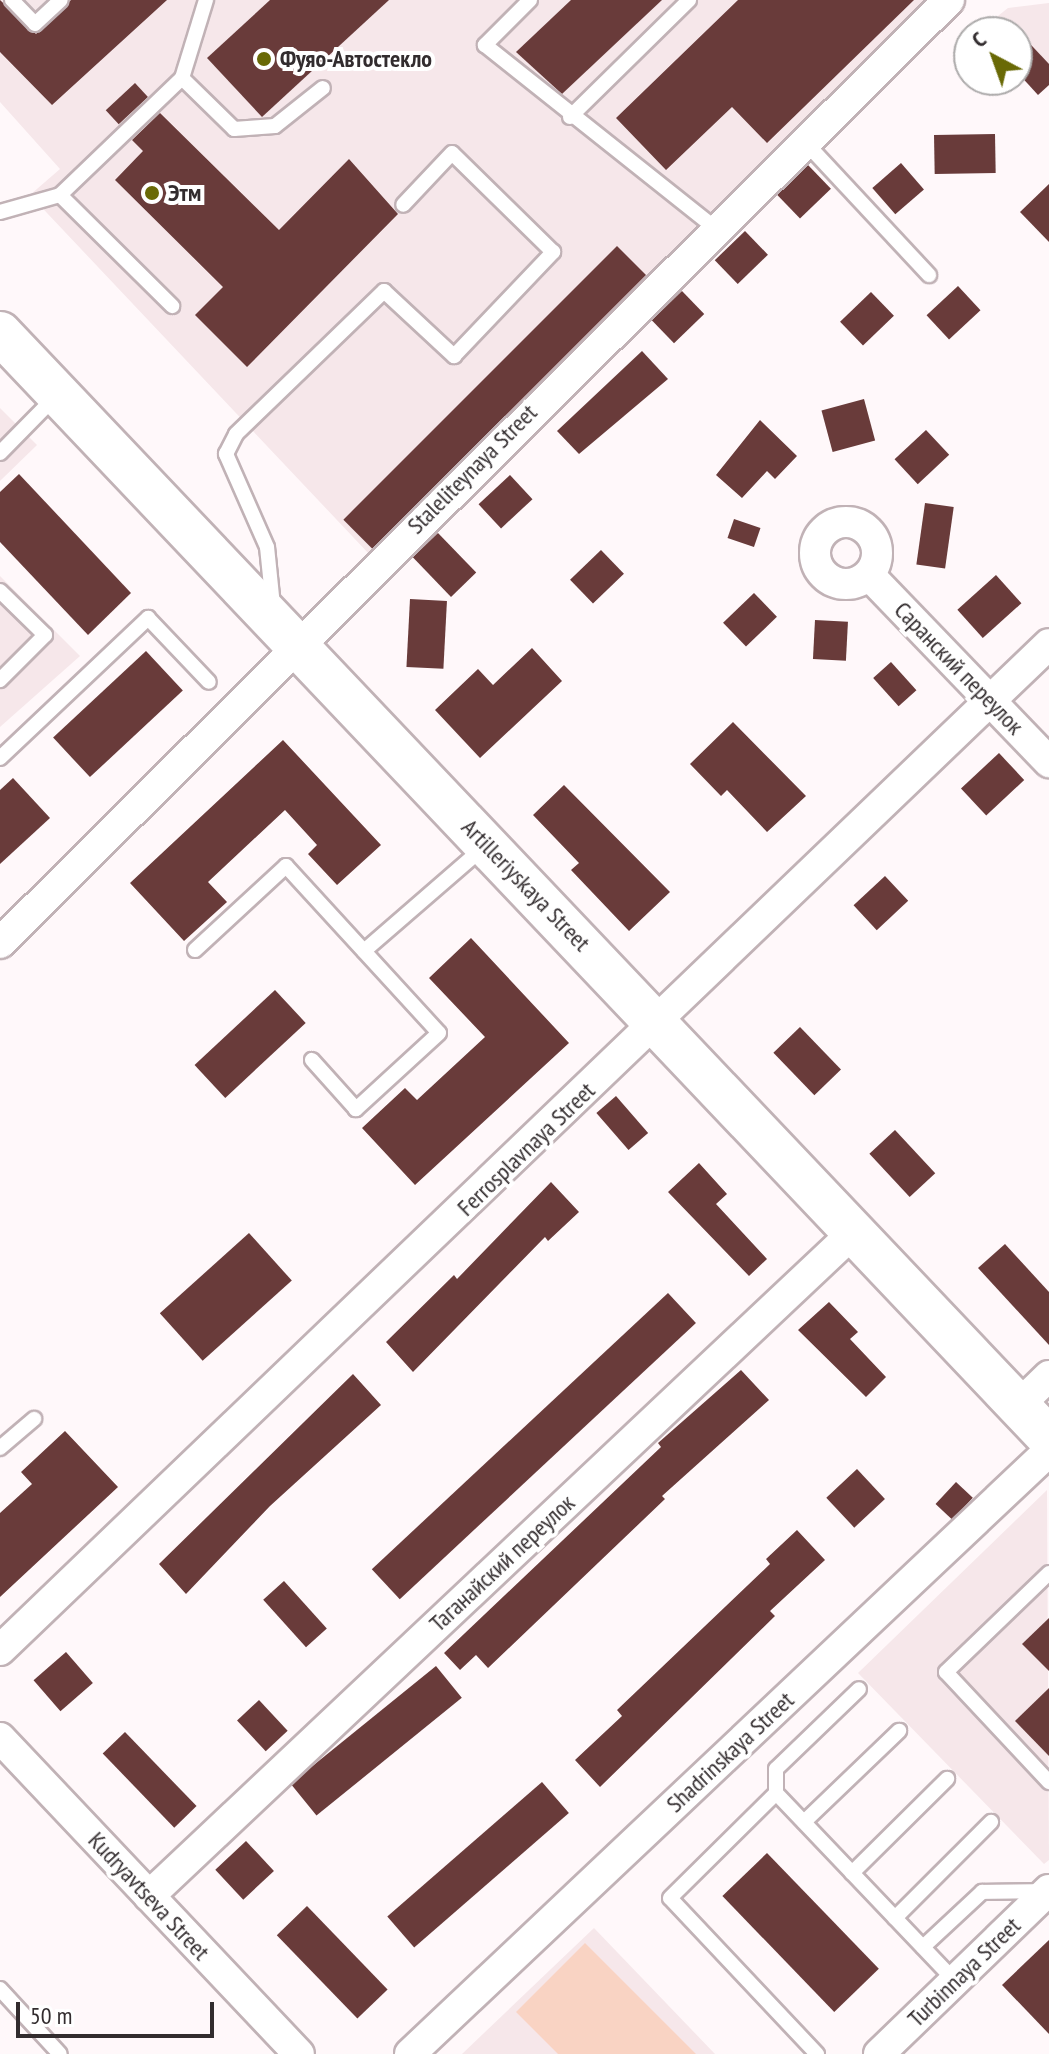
<!DOCTYPE html>
<html>
<head>
<meta charset="utf-8">
<style>
  body { margin:0 }
  #map { position:relative; width:1049px; height:2054px; overflow:hidden; background:#fff8fa; font-family:"PT Sans Narrow",sans-serif }
  div>[style] { position:absolute }
  .built>* { inset:0; background:#f6e7ea }
  .green>* { inset:0; background:#f9d3c3 }
  .building>* { inset:0; background:#693b3a; transform-origin:0 0 }
  .roads { filter:drop-shadow(2px 0 #c1b2b6) drop-shadow(-2px 0 #c1b2b6) drop-shadow(0 2px #c1b2b6) drop-shadow(0 -2px #c1b2b6) }
  .lane>* { height:14px; margin:-7px; padding:0 7px; transform-origin:7px; border-radius:7px; background:#fff }
  .street>* { height:30px; margin:-15px; padding:0 15px; transform-origin:15px; border-radius:15px; background:#fff }
  .street>.ring { margin:-15px; padding:0; box-sizing:content-box; background:none; border:30px solid #fff; border-radius:50% }
  .secondary>* { height:42px; margin:-21px; padding:0 21px; transform-origin:21px; border-radius:21px; background:#fff }
  .dots>* { width:22px; height:22px; translate:-50% -50%; box-sizing:border-box; border:4px solid #fff; border-radius:50% }
  span { translate:-50% -50%; white-space:nowrap; text-align:center; line-height:1.15; -webkit-text-stroke:8px #fff; paint-order:stroke }
  .poi-label { font-size:24px; color:#322c2e; font-weight:700 }
  .left { translate:0 -50%; text-align:left }
  .street-label { font-size:24px; color:#322c2e }
  .north { position:absolute; left:953px; top:16px; width:80px; height:80px; box-sizing:border-box; background:#fff; border:2px solid #adabab; border-radius:50%; rotate:319deg; font-size:22px; font-weight:700; line-height:32px; text-align:center; color:#322c2e }
  .north::after { content:''; display:block; margin:auto; width:28px; height:36px; background:#696906; clip-path:polygon(50% 0,100% 100%,50% 72%,0 100%) }
  .scale { position:absolute; left:16px; top:2002px; width:198px; height:36px; box-sizing:border-box; border:4px solid #322c2e; border-top:0; padding-left:10px; font-size:24px; line-height:28px; white-space:nowrap; color:#322c2e; -webkit-text-stroke:6px #fff; paint-order:stroke }
</style>
</head>
<body>
<div id="map">
  <div class="built">
    <i style="clip-path:polygon(0 0,926px 0,370px 555px,30px 195px,60px 169px,0 102px)"></i>
    <i style="clip-path:polygon(1049px 3px,1049px 84px,1017px 32px,998px 32px,989px 23px,1008px 8px)"></i>
    <i style="clip-path:polygon(0 408px,37px 445px,0 481px)"></i>
    <i style="clip-path:polygon(0 576px,80px 656px,0 727px)"></i>
    <i style="clip-path:polygon(1047px 1490px,1049px 1860px,1044px 1864px,858px 1673px)"></i>
    <i style="clip-path:polygon(594px 1928px,715px 2054px,462px 2054px)"></i>
  </div>
  <div class="green">
    <i style="clip-path:polygon(585px 1943px,696px 2054px,558px 2054px,516px 2012px)"></i>
  </div>
  <div class="building">
    <i style="clip-path:polygon(0 0,36px 34px,71px 0,167px 0,52px 105px,0 52px)"></i>
    <i style="clip-path:polygon(270px 0,389px 0,262px 117px,207px 58px)"></i>
    <i style="clip-path:polygon(571px 0,662px 0,562px 94px,516px 52px)"></i>
    <i style="clip-path:polygon(738px 0,914px 0,767px 143px,732px 107px,666px 170px,616px 118px)"></i>
    <i style="clip-path:polygon(1017px 30px,1049px 64px,1049px 85px,1038px 95px,1017px 72px)"></i>
    <i style="left:135px;top:83px;width:19px;height:40px;rotate:47deg"></i>
    <i style="clip-path:polygon(160px 113px,279px 230px,349px 159px,398px 214px,247px 367px,195px 315px,223px 287px,115px 180px,143px 151px,132px 140px)"></i>
    <i style="left:995px;top:134px;width:39px;height:61px;rotate:89deg"></i>
    <i style="left:901px;top:163px;width:35px;height:38px;rotate:49deg"></i>
    <i style="left:808px;top:165px;width:33px;height:43px;rotate:46deg"></i>
    <i style="clip-path:polygon(1049px 184px,1049px 242px,1020px 212px)"></i>
    <i style="left:745px;top:231px;width:33px;height:42px;rotate:46deg"></i>
    <i style="left:617px;top:246px;width:41px;height:387px;rotate:45deg"></i>
    <i style="left:958px;top:286px;width:33px;height:43px;rotate:47deg"></i>
    <i style="left:682px;top:291px;width:32px;height:42px;rotate:46deg"></i>
    <i style="left:871px;top:292px;width:33px;height:43px;rotate:46deg"></i>
    <i style="clip-path:polygon(642px 351px,668px 379px,579px 454px,557px 431px)"></i>
    <i style="left:864px;top:399px;width:43px;height:44px;rotate:75deg"></i>
    <i style="clip-path:polygon(760px 420px,797px 456px,775px 479px,767px 471px,742px 498px,716px 475px)"></i>
    <i style="left:926px;top:430px;width:34px;height:43px;rotate:47deg"></i>
    <i style="clip-path:polygon(19px 474px,131px 593px,88px 635px,0 542px,0 492px)"></i>
    <i style="left:510px;top:475px;width:33px;height:43px;rotate:47deg"></i>
    <i style="left:925px;top:503px;width:29px;height:62px;rotate:8deg"></i>
    <i style="left:734px;top:519px;width:28px;height:20px;rotate:19deg"></i>
    <i style="left:438px;top:533px;width:55px;height:35px;rotate:46deg"></i>
    <i style="left:601px;top:550px;width:33px;height:43px;rotate:46deg"></i>
    <i style="left:996px;top:575px;width:38px;height:52px;rotate:48deg"></i>
    <i style="left:754px;top:593px;width:33px;height:43px;rotate:46deg"></i>
    <i style="left:410px;top:599px;width:37px;height:68px;rotate:3deg"></i>
    <i style="left:815px;top:620px;width:33px;height:39px;rotate:3deg"></i>
    <i style="clip-path:polygon(532px 648px,562px 681px,480px 758px,435px 710px,478px 669px,493px 685px)"></i>
    <i style="left:146px;top:651px;width:54px;height:127px;rotate:47deg"></i>
    <i style="left:891px;top:662px;width:38px;height:24px;rotate:48deg"></i>
    <i style="clip-path:polygon(733px 722px,806px 796px,767px 832px,727px 790px,721px 796px,690px 764px)"></i>
    <i style="clip-path:polygon(283px 740px,381px 845px,337px 885px,308px 854px,317px 845px,285px 810px,208px 882px,227px 902px,184px 941px,130px 883px)"></i>
    <i style="left:999px;top:753px;width:37px;height:52px;rotate:47deg"></i>
    <i style="clip-path:polygon(13px 778px,50px 818px,0 864px,0 790px)"></i>
    <i style="clip-path:polygon(564px 785px,670px 892px,629px 931px,571px 870px,579px 863px,533px 815px)"></i>
    <i style="left:885px;top:876px;width:34px;height:43px;rotate:47deg"></i>
    <i style="clip-path:polygon(471px 938px,569px 1043px,415px 1185px,362px 1128px,405px 1088px,417px 1100px,485px 1037px,429px 978px)"></i>
    <i style="left:275px;top:990px;width:45px;height:110px;rotate:47deg"></i>
    <i style="left:800px;top:1027px;width:59px;height:37px;rotate:46deg"></i>
    <i style="left:616px;top:1096px;width:49px;height:26px;rotate:49deg"></i>
    <i style="left:895px;top:1130px;width:59px;height:35px;rotate:47deg"></i>
    <i style="clip-path:polygon(699px 1163px,727px 1194px,716px 1204px,767px 1259px,749px 1276px,668px 1192px)"></i>
    <i style="clip-path:polygon(551px 1182px,579px 1212px,548px 1241px,545px 1237px,413px 1372px,386px 1342px,454px 1275px,457px 1279px)"></i>
    <i style="left:249px;top:1233px;width:64px;height:120px;rotate:48deg"></i>
    <i style="clip-path:polygon(1005px 1244px,1049px 1292px,1049px 1345px,978px 1268px)"></i>
    <i style="left:668px;top:1293px;width:41px;height:405px;rotate:47deg"></i>
    <i style="clip-path:polygon(829px 1302px,858px 1332px,850px 1339px,886px 1377px,866px 1397px,798px 1330px)"></i>
    <i style="clip-path:polygon(741px 1370px,769px 1400px,662px 1496px,665px 1499px,488px 1668px,476px 1655px,460px 1670px,444px 1653px,661px 1447px,658px 1443px)"></i>
    <i style="clip-path:polygon(353px 1374px,381px 1405px,270px 1506px,186px 1594px,159px 1564px)"></i>
    <i style="clip-path:polygon(65px 1431px,118px 1487px,0 1597px,0 1513px,32px 1484px,21px 1472px)"></i>
    <i style="left:857px;top:1469px;width:41px;height:42px;rotate:47deg"></i>
    <i style="left:956px;top:1482px;width:23px;height:30px;rotate:43deg"></i>
    <i style="clip-path:polygon(797px 1530px,825px 1560px,770px 1611px,775px 1616px,600px 1787px,575px 1760px,622px 1716px,617px 1710px,770px 1564px,766px 1559px)"></i>
    <i style="left:284px;top:1581px;width:64px;height:28px;rotate:48deg"></i>
    <i style="clip-path:polygon(1049px 1618px,1049px 1671px,1022px 1644px)"></i>
    <i style="left:66px;top:1652px;width:41px;height:43px;rotate:49deg"></i>
    <i style="left:436px;top:1666px;width:41px;height:187px;rotate:51deg"></i>
    <i style="clip-path:polygon(1049px 1688px,1049px 1756px,1015px 1721px)"></i>
    <i style="left:259px;top:1700px;width:42px;height:30px;rotate:47deg"></i>
    <i style="left:125px;top:1732px;width:103px;height:31px;rotate:46deg"></i>
    <i style="left:542px;top:1782px;width:41px;height:205px;rotate:49deg"></i>
    <i style="left:246px;top:1841px;width:41px;height:42px;rotate:47deg"></i>
    <i style="left:767px;top:1853px;width:161px;height:62px;rotate:46deg"></i>
    <i style="left:307px;top:1906px;width:116px;height:42px;rotate:46deg"></i>
    <i style="clip-path:polygon(1049px 1940px,1049px 2034px,1002px 1985px)"></i>
  </div>
  <div class="roads">
    <div class="lane">
      <i style="left:12px;top:0;width:33px;rotate:46deg"></i>
      <i style="left:35px;top:24px;width:35px;rotate:-43deg"></i>
      <i style="left:530px;top:0;width:64px;rotate:135deg"></i>
      <i style="left:485px;top:45px;width:294px;rotate:38.5deg"></i>
      <i style="left:182px;top:78px;width:82px;rotate:-72.9deg"></i>
      <i style="left:570px;top:117px;width:167px;rotate:-44.5deg"></i>
      <i style="left:805px;top:142px;width:182px;rotate:47deg"></i>
      <i style="left:60px;top:195px;width:158px;rotate:44.7deg"></i>
      <i style="left:0;top:212px;width:62px;rotate:-15.8deg"></i>
      <i style="left:60px;top:195px;width:169px;rotate:-43.8deg"></i>
      <i style="left:182px;top:78px;width:73px;rotate:44.4deg"></i>
      <i style="left:234px;top:129px;width:41px;rotate:-4.2deg"></i>
      <i style="left:275px;top:126px;width:61px;rotate:-38.4deg"></i>
      <i style="left:0;top:453px;width:78px;rotate:-45.5deg"></i>
      <i style="left:0;top:591px;width:63px;rotate:44.4deg"></i>
      <i style="left:45px;top:635px;width:64px;rotate:135deg"></i>
      <i style="left:273px;top:606px;width:59px;rotate:-95.8deg"></i>
      <i style="left:267px;top:547px;width:102px;rotate:-113.8deg"></i>
      <i style="left:226px;top:454px;width:22px;rotate:-63deg"></i>
      <i style="left:236px;top:434px;width:206px;rotate:-44deg"></i>
      <i style="left:384px;top:291px;width:96px;rotate:42.9deg"></i>
      <i style="left:454px;top:356px;width:144px;rotate:-46.4deg"></i>
      <i style="left:553px;top:252px;width:141px;rotate:-135.6deg"></i>
      <i style="left:452px;top:153px;width:71px;rotate:133.3deg"></i>
      <i style="left:0;top:758px;width:204px;rotate:-43.4deg"></i>
      <i style="left:148px;top:618px;width:88px;rotate:46.4deg"></i>
      <i style="left:195px;top:950px;width:124px;rotate:-42.7deg"></i>
      <i style="left:286px;top:866px;width:226px;rotate:47.5deg"></i>
      <i style="left:439px;top:1033px;width:113px;rotate:137.5deg"></i>
      <i style="left:356px;top:1109px;width:66px;rotate:-131.9deg"></i>
      <i style="left:364px;top:951px;width:159px;rotate:-40.9deg"></i>
      <i style="left:0;top:1448px;width:45px;rotate:-40.5deg"></i>
      <i style="left:1049px;top:1573px;width:143px;rotate:136.1deg"></i>
      <i style="left:946px;top:1672px;width:151px;rotate:46.9deg"></i>
      <i style="left:776px;top:1793px;width:24px;rotate:-90deg"></i>
      <i style="left:776px;top:1769px;width:115px;rotate:-43.9deg"></i>
      <i style="left:804px;top:1822px;width:132px;rotate:-43.8deg"></i>
      <i style="left:852px;top:1873px;width:134px;rotate:-44.7deg"></i>
      <i style="left:895px;top:1918px;width:136px;rotate:-45deg"></i>
      <i style="left:923px;top:1947px;width:81px;rotate:-43deg"></i>
      <i style="left:982px;top:1892px;width:63px;rotate:-0.9deg"></i>
      <i style="left:0;top:1989px;width:88px;rotate:47.3deg"></i>
      <i style="left:817px;top:2054px;width:214px;rotate:-133.3deg"></i>
      <i style="left:670px;top:1898px;width:149px;rotate:-44.7deg"></i>
      <i style="left:776px;top:1793px;width:260px;rotate:46.4deg"></i>
    </div>
    <div class="street">
      <i class="ring" style="left:815px;top:522px;width:32px;height:32px"></i>
      <i style="left:869px;top:575px;width:260px;rotate:46.1deg"></i>
      <i style="left:0;top:943px;width:1338px;rotate:-44.82deg"></i>
      <i style="left:1018px;top:1406px;width:43px;rotate:-44.1deg"></i>
      <i style="left:0;top:1650px;width:1453px;rotate:-43.8deg"></i>
      <i style="left:0;top:1738px;width:435px;rotate:46.6deg"></i>
      <i style="left:149px;top:1896px;width:970px;rotate:-43.29deg"></i>
      <i style="left:410px;top:2054px;width:879px;rotate:-43.34deg"></i>
      <i style="left:879px;top:2054px;width:236px;rotate:-44deg"></i>
    </div>
    <div class="secondary">
      <i style="left:0;top:333px;width:1524px;rotate:46.49deg"></i>
    </div>
  </div>
  <div class="dots">
    <i style="left:264px;top:59px;background:#696906"></i>
    <i style="left:152px;top:193px;background:#696906"></i>
  </div>
  <div class="poi-label">
    <span class="left" style="left:280px;top:59px">Фуяо-Автостекло</span>
    <span class="left" style="left:168px;top:193px">Этм</span>
  </div>
  <div class="street-label">
    <span style="left:472px;top:469px;rotate:-45deg">Staleliteynaya Street</span>
    <span style="left:959px;top:668px;rotate:46deg">Саранский переулок</span>
    <span style="left:526px;top:885px;rotate:46deg">Artilleriyskaya Street</span>
    <span style="left:526px;top:1149px;rotate:-44deg">Ferrosplavnaya Street</span>
    <span style="left:502px;top:1563px;rotate:-43deg">Таганайский переулок</span>
    <span style="left:730px;top:1752px;rotate:-43deg">Shadrinskaya Street</span>
    <span style="left:149px;top:1896px;rotate:47deg">Kudryavtseva Street</span>
    <span style="left:964px;top:1972px;rotate:-44deg">Turbinnaya Street</span>
  </div>
  <div class="north">С</div>
  <div class="scale">50 m</div>
</div>
</body>
</html>
